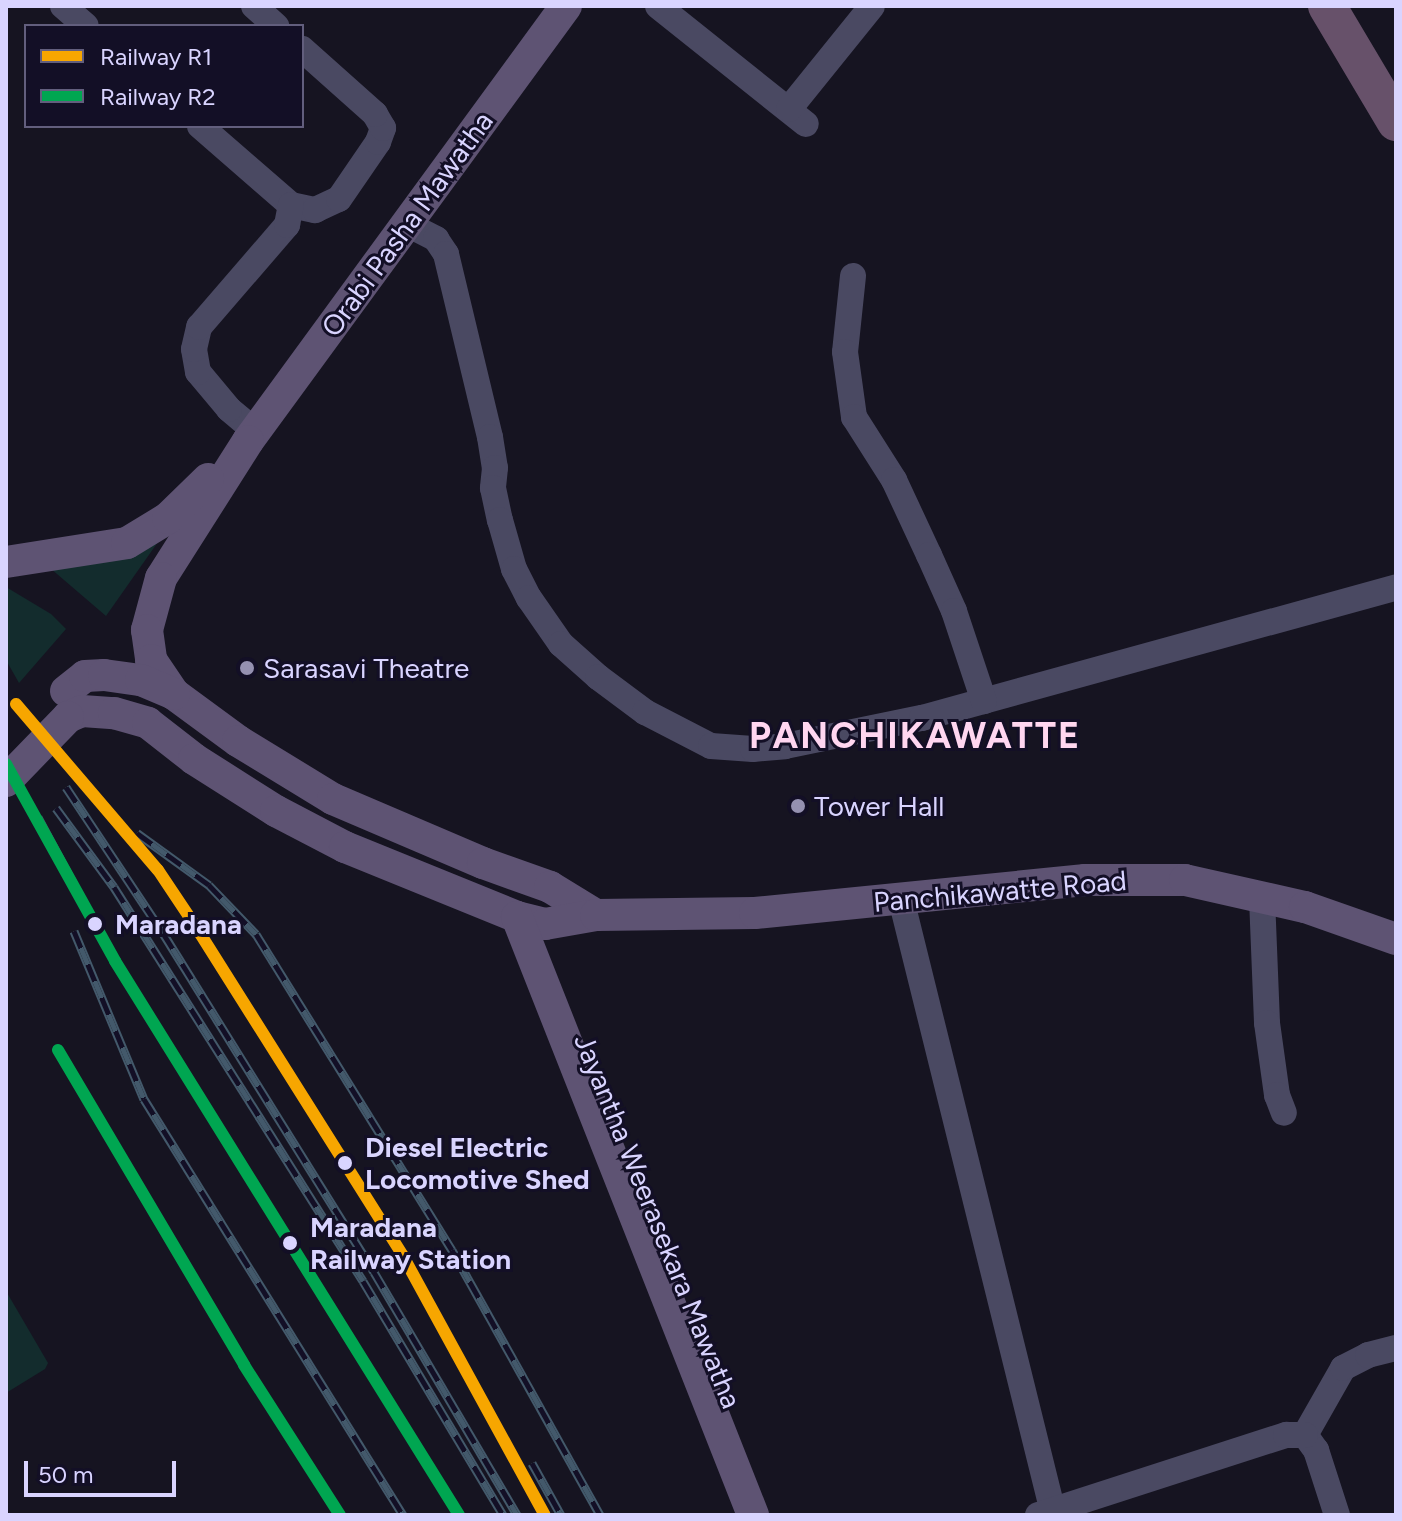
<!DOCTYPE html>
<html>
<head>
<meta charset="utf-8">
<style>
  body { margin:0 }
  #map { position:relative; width:1402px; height:1521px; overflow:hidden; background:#161421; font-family:Figtree,sans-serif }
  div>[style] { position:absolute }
  .green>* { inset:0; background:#132c2d }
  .minor>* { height:26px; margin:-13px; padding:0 13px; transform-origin:13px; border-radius:13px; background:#4a4962 }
  .major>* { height:32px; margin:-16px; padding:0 16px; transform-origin:16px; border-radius:16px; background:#5e5373 }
  .highway>* { height:38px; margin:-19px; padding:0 19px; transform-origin:19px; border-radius:19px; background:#67516a }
  .rail>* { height:9px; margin-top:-4.5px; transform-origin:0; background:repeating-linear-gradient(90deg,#130f26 0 18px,#43596b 0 36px); box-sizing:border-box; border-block:2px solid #43596b }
  .major-bridge>* { height:32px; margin:-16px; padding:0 16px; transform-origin:16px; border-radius:16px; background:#5e5373 }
  .rail-1>* { height:12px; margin:-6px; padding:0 6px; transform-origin:6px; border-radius:6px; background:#f7a600 }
  .rail-2>* { height:12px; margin:-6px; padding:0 6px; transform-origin:6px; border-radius:6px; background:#00a651 }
  .dots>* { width:22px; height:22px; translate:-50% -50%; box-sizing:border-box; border:4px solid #130f26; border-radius:50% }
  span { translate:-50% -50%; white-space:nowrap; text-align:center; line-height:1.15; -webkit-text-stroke:6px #130f26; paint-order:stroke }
  .street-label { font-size:28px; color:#d9d4ff }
  .poi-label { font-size:28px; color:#d9d4ff }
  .left { translate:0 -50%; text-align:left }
  .stop-label { font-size:28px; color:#d9d4ff; font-weight:700 }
  .district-label { font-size:36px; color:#ffd6f0; font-weight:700; letter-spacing:2px }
  .frame { position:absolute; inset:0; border:8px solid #d9d4ff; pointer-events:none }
  .legend { position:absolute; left:24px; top:24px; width:280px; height:104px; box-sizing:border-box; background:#130f26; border:2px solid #625e7d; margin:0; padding:10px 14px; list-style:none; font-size:24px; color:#d9d4ff }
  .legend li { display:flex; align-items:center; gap:16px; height:40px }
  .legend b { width:40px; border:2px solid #625e7d }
  .scale { position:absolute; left:24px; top:1461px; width:152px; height:36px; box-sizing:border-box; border:4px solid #d9d4ff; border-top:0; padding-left:10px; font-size:24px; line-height:28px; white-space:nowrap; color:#d9d4ff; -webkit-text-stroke:6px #130f26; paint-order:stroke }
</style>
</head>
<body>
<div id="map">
  <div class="green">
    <i style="clip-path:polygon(165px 532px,106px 616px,50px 568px)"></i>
    <i style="clip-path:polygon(6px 587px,51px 614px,66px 629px,19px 683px,6px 660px)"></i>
    <i style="clip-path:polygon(6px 1291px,48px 1363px,45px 1369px,6px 1393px)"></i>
  </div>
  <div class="minor">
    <i style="left:63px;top:6px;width:30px;rotate:41deg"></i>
    <i style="left:254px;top:6px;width:30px;rotate:42deg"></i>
    <i style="left:658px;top:6px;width:189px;rotate:38.6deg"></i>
    <i style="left:789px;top:109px;width:132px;rotate:-51.1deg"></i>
    <i style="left:200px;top:126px;width:121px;rotate:41deg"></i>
    <i style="left:291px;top:205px;width:25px;rotate:12deg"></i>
    <i style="left:315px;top:210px;width:26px;rotate:-25deg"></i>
    <i style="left:339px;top:199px;width:69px;rotate:-55.6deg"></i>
    <i style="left:378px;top:142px;width:15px;rotate:-70deg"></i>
    <i style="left:383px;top:128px;width:16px;rotate:-120deg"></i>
    <i style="left:375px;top:114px;width:98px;rotate:-138.3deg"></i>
    <i style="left:407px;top:224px;width:33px;rotate:27deg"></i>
    <i style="left:436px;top:239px;width:18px;rotate:56deg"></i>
    <i style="left:446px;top:254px;width:188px;rotate:76.5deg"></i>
    <i style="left:490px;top:437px;width:31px;rotate:81deg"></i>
    <i style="left:495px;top:468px;width:20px;rotate:96deg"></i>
    <i style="left:493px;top:488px;width:33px;rotate:78deg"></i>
    <i style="left:500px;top:520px;width:51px;rotate:74.1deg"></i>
    <i style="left:514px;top:569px;width:33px;rotate:63deg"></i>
    <i style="left:529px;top:598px;width:56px;rotate:55.2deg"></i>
    <i style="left:561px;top:644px;width:50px;rotate:41.7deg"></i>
    <i style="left:598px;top:677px;width:59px;rotate:36.7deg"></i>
    <i style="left:645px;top:712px;width:74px;rotate:27.3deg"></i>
    <i style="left:711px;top:746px;width:42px;rotate:4.1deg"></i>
    <i style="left:753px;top:749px;width:32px;rotate:-5deg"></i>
    <i style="left:785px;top:746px;width:140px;rotate:-11.6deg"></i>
    <i style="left:922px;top:718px;width:492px;rotate:-15.4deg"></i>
    <i style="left:853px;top:276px;width:76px;rotate:96deg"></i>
    <i style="left:845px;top:352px;width:66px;rotate:82.1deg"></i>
    <i style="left:854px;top:417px;width:75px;rotate:57.6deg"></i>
    <i style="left:894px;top:480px;width:83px;rotate:65deg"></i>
    <i style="left:929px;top:555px;width:61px;rotate:65.9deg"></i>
    <i style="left:954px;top:611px;width:95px;rotate:71.6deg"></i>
    <i style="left:255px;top:431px;width:34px;rotate:-140deg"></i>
    <i style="left:229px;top:409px;width:48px;rotate:-130deg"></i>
    <i style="left:198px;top:372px;width:23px;rotate:-100deg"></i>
    <i style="left:194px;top:349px;width:23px;rotate:-77deg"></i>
    <i style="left:199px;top:327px;width:135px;rotate:-49.2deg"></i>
    <i style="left:287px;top:225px;width:20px;rotate:-79deg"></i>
    <i style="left:1262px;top:898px;width:125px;rotate:87.7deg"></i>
    <i style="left:1267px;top:1023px;width:73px;rotate:82.1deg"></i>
    <i style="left:1277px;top:1095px;width:19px;rotate:69deg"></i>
    <i style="left:901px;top:899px;width:627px;rotate:76.07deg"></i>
    <i style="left:1305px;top:1435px;width:77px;rotate:-60.4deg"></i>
    <i style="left:1343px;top:1368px;width:28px;rotate:-27deg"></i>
    <i style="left:1368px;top:1355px;width:29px;rotate:-14deg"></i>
    <i style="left:1305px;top:1435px;width:19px;rotate:54deg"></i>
    <i style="left:1316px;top:1450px;width:68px;rotate:72.1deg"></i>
    <i style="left:1038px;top:1515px;width:261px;rotate:-17.9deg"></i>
    <i style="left:1286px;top:1435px;width:19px"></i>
  </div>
  <div class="major">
    <i style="left:566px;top:6px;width:539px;rotate:126.17deg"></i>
    <i style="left:248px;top:441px;width:162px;rotate:122.4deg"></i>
    <i style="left:161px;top:578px;width:54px;rotate:105.1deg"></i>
    <i style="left:147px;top:630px;width:30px;rotate:82deg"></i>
    <i style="left:151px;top:660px;width:41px;rotate:55.9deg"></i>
    <i style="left:174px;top:694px;width:79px;rotate:36.3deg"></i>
    <i style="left:238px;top:741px;width:111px;rotate:31.4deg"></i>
    <i style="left:333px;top:799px;width:163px;rotate:23.1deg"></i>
    <i style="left:483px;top:863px;width:71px;rotate:19.7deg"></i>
    <i style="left:550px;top:887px;width:54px;rotate:31.3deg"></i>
    <i style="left:6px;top:562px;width:122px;rotate:-8.9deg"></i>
    <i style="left:127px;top:543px;width:48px;rotate:-31.4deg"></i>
    <i style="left:168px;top:518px;width:56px;rotate:-44.3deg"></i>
    <i style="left:66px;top:691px;width:24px;rotate:-38deg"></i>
    <i style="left:85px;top:676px;width:19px;rotate:-3deg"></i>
    <i style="left:104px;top:675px;width:37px;rotate:8deg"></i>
    <i style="left:141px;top:680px;width:36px;rotate:23deg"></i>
    <i style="left:68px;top:717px;width:15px;rotate:-23deg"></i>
    <i style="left:82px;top:711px;width:32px;rotate:4deg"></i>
    <i style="left:114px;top:713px;width:35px;rotate:16deg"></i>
    <i style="left:148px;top:723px;width:58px;rotate:38deg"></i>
    <i style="left:194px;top:759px;width:97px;rotate:32.4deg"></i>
    <i style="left:276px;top:811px;width:78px;rotate:27.6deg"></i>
    <i style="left:345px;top:847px;width:186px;rotate:22.1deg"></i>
    <i style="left:517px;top:917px;width:29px;rotate:14deg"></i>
    <i style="left:545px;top:924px;width:52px;rotate:-10deg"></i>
    <i style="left:596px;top:915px;width:159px;rotate:-0.7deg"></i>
    <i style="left:755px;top:913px;width:332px;rotate:-5.7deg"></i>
    <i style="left:1085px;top:880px;width:100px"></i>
    <i style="left:1185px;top:880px;width:123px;rotate:12.7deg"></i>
    <i style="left:1305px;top:907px;width:96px;rotate:19.4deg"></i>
    <i style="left:517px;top:917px;width:643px;rotate:68.46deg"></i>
  </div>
  <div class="highway">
    <i style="left:1327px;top:6px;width:135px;rotate:59.3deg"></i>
  </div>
  <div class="rail">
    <i style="left:16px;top:704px;width:5px;rotate:53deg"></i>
    <i style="left:34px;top:725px;width:191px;rotate:49.5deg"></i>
    <i style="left:158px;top:870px;width:69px;rotate:56.3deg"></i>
    <i style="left:196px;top:927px;width:389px;rotate:57.8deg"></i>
    <i style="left:403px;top:1256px;width:295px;rotate:61.3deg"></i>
    <i style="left:66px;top:787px;width:175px;rotate:56.4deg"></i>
    <i style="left:163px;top:933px;width:399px;rotate:58.1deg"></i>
    <i style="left:374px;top:1272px;width:282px;rotate:59.5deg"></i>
    <i style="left:56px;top:808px;width:98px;rotate:53.7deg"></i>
    <i style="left:114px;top:887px;width:466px;rotate:57.7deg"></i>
    <i style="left:363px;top:1281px;width:273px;rotate:59.1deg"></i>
    <i style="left:38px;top:817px;width:163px;rotate:61.9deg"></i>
    <i style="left:115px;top:961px;width:652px;rotate:58.16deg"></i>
    <i style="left:137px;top:833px;width:89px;rotate:35.8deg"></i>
    <i style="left:209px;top:885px;width:68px;rotate:46.2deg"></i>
    <i style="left:256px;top:934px;width:372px;rotate:58.2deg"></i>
    <i style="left:452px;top:1250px;width:304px;rotate:60.8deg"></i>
    <i style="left:74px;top:931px;width:182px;rotate:67.4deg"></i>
    <i style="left:144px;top:1099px;width:490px;rotate:58.1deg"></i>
    <i style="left:58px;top:1050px;width:366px;rotate:59.4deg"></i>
    <i style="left:244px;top:1365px;width:178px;rotate:57.4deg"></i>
    <i style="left:532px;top:1463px;width:60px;rotate:60.9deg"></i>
  </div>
  <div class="major-bridge">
    <i style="left:6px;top:781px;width:89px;rotate:-45.9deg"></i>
  </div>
  <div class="rail-1">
    <i style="left:16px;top:704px;width:218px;rotate:49.5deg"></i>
    <i style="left:158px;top:870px;width:69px;rotate:56.3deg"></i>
    <i style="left:196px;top:927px;width:389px;rotate:57.8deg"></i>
    <i style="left:403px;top:1256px;width:295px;rotate:61.3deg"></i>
  </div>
  <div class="rail-2">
    <i style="left:6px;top:764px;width:225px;rotate:61deg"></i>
    <i style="left:115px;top:961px;width:652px;rotate:58.16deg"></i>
    <i style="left:58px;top:1050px;width:366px;rotate:59.4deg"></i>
    <i style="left:244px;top:1365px;width:178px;rotate:57.4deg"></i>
  </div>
  <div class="dots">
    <i style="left:247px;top:668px;background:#9591b1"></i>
    <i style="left:798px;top:806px;background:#9591b1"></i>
    <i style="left:95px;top:924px;background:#d9d4ff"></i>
    <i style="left:345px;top:1163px;background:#d9d4ff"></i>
    <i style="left:290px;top:1243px;background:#d9d4ff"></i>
  </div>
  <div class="street-label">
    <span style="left:407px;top:224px;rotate:-54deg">Orabi Pasha Mawatha</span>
    <span style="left:1000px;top:891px;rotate:-5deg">Panchikawatte Road</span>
    <span style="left:658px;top:1221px;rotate:68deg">Jayantha Weerasekara Mawatha</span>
  </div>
  <div class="poi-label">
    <span class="left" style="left:263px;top:668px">Sarasavi Theatre</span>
    <span class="left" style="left:814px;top:806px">Tower Hall</span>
  </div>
  <div class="stop-label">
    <span class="left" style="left:115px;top:924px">Maradana</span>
    <span class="left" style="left:365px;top:1163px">Diesel Electric<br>Locomotive Shed</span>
    <span class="left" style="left:310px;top:1243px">Maradana<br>Railway Station</span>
  </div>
  <div class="district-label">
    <span style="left:915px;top:736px">PANCHIKAWATTE</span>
  </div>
  <div class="frame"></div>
  <ul class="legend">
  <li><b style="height:10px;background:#f7a600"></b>Railway R1</li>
  <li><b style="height:10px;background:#00a651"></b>Railway R2</li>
  </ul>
  <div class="scale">50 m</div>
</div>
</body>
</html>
